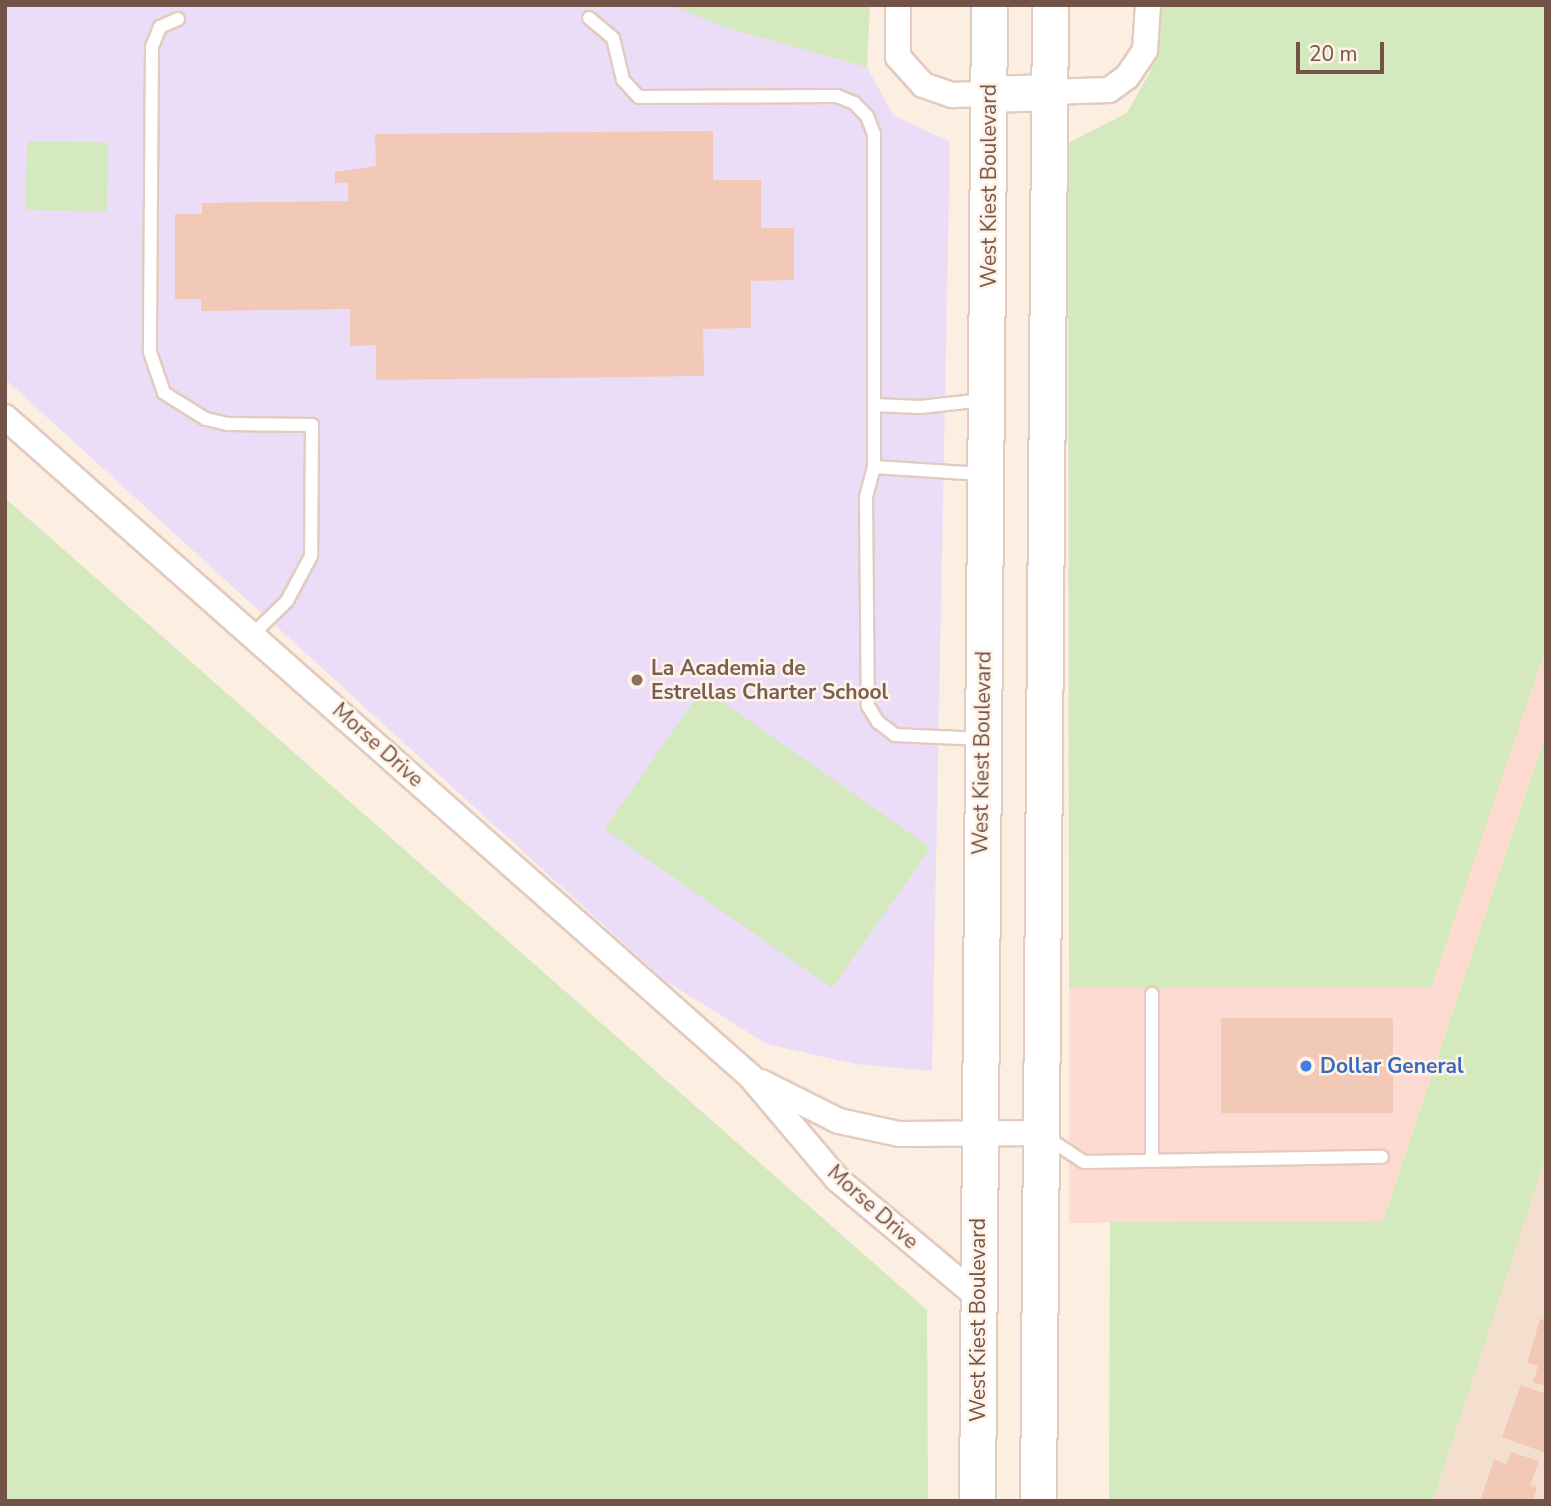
<!DOCTYPE html>
<html>
<head>
<meta charset="utf-8">
<style>
  body { margin:0 }
  #map { position:relative; width:1551px; height:1506px; overflow:hidden; background:#fceee0; font-family:"Nunito Sans",sans-serif }
  div>[style] { position:absolute }
  .residential>* { inset:0; background:#f4dfce }
  .commercial>* { inset:0; background:#fddbd3 }
  .education>* { inset:0; background:#ebddf8 }
  .green>* { inset:0; background:#d5e9bf; transform-origin:0 0 }
  .building>* { inset:0; background:#f2c8b7; transform-origin:0 0 }
  .roads { filter:drop-shadow(2px 0 #e2cbbf) drop-shadow(-2px 0 #e2cbbf) drop-shadow(0 2px #e2cbbf) drop-shadow(0 -2px #e2cbbf) }
  .service>* { height:12px; margin:-6px; padding:0 6px; transform-origin:6px; border-radius:6px; background:#fff }
  .minor>* { height:24px; margin:-12px; padding:0 12px; transform-origin:12px; border-radius:12px; background:#fff }
  .secondary>* { height:35px; margin:-17.5px; padding:0 17.5px; transform-origin:17.5px; border-radius:17.5px; background:#fff }
  .dots>* { width:19px; height:19px; translate:-50% -50%; box-sizing:border-box; border:4px solid #fff2e6; border-radius:50% }
  span { translate:-50% -50%; white-space:nowrap; text-align:center; line-height:1.15; -webkit-text-stroke:5px #fff2e6; paint-order:stroke }
  .street-label { font-size:21px; color:#735247 }
  .education-label { font-size:21px; color:#785e54; font-weight:700 }
  .left { translate:0 -50%; text-align:left }
  .shop-label { font-size:21px; color:#366cbe; font-weight:700 }
  .frame { position:absolute; inset:0; border:7px solid #735247; pointer-events:none }
  .scale { position:absolute; left:1296px; top:42px; width:88px; height:32px; box-sizing:border-box; border:4px solid #735247; border-top:0; padding-left:9px; font-size:21px; line-height:24px; white-space:nowrap; color:#735247; -webkit-text-stroke:5px #fff2e6; paint-order:stroke }
</style>
</head>
<body>
<div id="map">
  <div class="residential">
    <i style="clip-path:polygon(1546px 1156px,1546px 1501px,1433px 1501px,1494px 1311px)"></i>
  </div>
  <div class="commercial">
    <i style="clip-path:polygon(1546px 648px,1546px 733px,1383px 1221px,1069px 1223px,1069px 987px,1432px 987px)"></i>
  </div>
  <div class="education">
    <i style="clip-path:polygon(5px 5px,823px 5px,824px 50px,867px 67px,893px 115px,950px 142px,932px 1071px,855px 1064px,767px 1044px,664px 980px,5px 379px)"></i>
  </div>
  <div class="green">
    <i style="clip-path:polygon(669px 5px,870px 5px,867px 67px,731px 29px)"></i>
    <i style="clip-path:polygon(1157px 5px,1546px 5px,1546px 648px,1432px 987px,1069px 987px,1068px 143px,1127px 113px,1150px 72px)"></i>
    <i style="left:27px;top:141px;width:81px;height:69px;rotate:1deg"></i>
    <i style="clip-path:polygon(5px 498px,927px 1310px,928px 1501px,5px 1501px)"></i>
    <i style="left:703px;top:688px;width:278px;height:172px;rotate:35deg"></i>
    <i style="clip-path:polygon(1546px 733px,1546px 1156px,1433px 1501px,1109px 1501px,1110px 1222px,1383px 1221px)"></i>
  </div>
  <div class="building">
    <i style="clip-path:polygon(713px 131px,713px 180px,761px 180px,761px 228px,794px 228px,794px 280px,751px 281px,751px 328px,703px 329px,704px 376px,376px 380px,376px 345px,350px 346px,350px 309px,201px 311px,201px 299px,175px 299px,175px 214px,202px 214px,202px 203px,348px 201px,348px 183px,335px 183px,335px 172px,376px 166px,375px 134px)"></i>
    <i style="left:1221px;top:1018px;width:172px;height:95px"></i>
    <i style="clip-path:polygon(1540px 1319px,1546px 1320px,1546px 1386px,1533px 1382px,1538px 1366px,1527px 1363px)"></i>
    <i style="clip-path:polygon(1521px 1385px,1546px 1394px,1546px 1453px,1502px 1437px)"></i>
    <i style="clip-path:polygon(1511px 1452px,1539px 1461px,1530px 1485px,1537px 1487px,1533px 1501px,1480px 1501px,1494px 1459px,1506px 1464px)"></i>
  </div>
  <div class="roads">
    <div class="service">
      <i style="left:589px;top:18px;width:31px;rotate:40deg"></i>
      <i style="left:613px;top:38px;width:43px;rotate:76.6deg"></i>
      <i style="left:623px;top:80px;width:23px;rotate:47deg"></i>
      <i style="left:639px;top:97px;width:198px;rotate:-0.3deg"></i>
      <i style="left:837px;top:96px;width:18px;rotate:22deg"></i>
      <i style="left:854px;top:103px;width:18px;rotate:45deg"></i>
      <i style="left:867px;top:116px;width:19px;rotate:69deg"></i>
      <i style="left:874px;top:134px;width:333px;rotate:90deg"></i>
      <i style="left:874px;top:467px;width:31px;rotate:105deg"></i>
      <i style="left:866px;top:497px;width:209px;rotate:89.5deg"></i>
      <i style="left:868px;top:706px;width:19px;rotate:58deg"></i>
      <i style="left:878px;top:722px;width:21px;rotate:37deg"></i>
      <i style="left:895px;top:735px;width:87px;rotate:2.6deg"></i>
      <i style="left:178px;top:19px;width:20px;rotate:156deg"></i>
      <i style="left:160px;top:27px;width:22px;rotate:112deg"></i>
      <i style="left:152px;top:47px;width:305px;rotate:90.4deg"></i>
      <i style="left:150px;top:352px;width:43px;rotate:71.1deg"></i>
      <i style="left:164px;top:393px;width:49px;rotate:31.8deg"></i>
      <i style="left:206px;top:419px;width:23px;rotate:13deg"></i>
      <i style="left:228px;top:424px;width:84px;rotate:0.7deg"></i>
      <i style="left:312px;top:425px;width:131px;rotate:90.4deg"></i>
      <i style="left:311px;top:556px;width:51px;rotate:118.1deg"></i>
      <i style="left:287px;top:601px;width:47px;rotate:135.9deg"></i>
      <i style="left:874px;top:405px;width:46px;rotate:2.5deg"></i>
      <i style="left:920px;top:407px;width:64px;rotate:-6.2deg"></i>
      <i style="left:874px;top:467px;width:108px;rotate:3.7deg"></i>
      <i style="left:1046px;top:1137px;width:45px;rotate:33.3deg"></i>
      <i style="left:1084px;top:1162px;width:298px;rotate:-1deg"></i>
      <i style="left:1152px;top:1161px;width:167px;rotate:-90deg"></i>
    </div>
    <div class="minor">
      <i style="left:898px;top:5px;width:52px;rotate:90deg"></i>
      <i style="left:898px;top:57px;width:38px;rotate:48deg"></i>
      <i style="left:923px;top:85px;width:31px;rotate:19deg"></i>
      <i style="left:952px;top:95px;width:37px;rotate:-2deg"></i>
      <i style="left:1050px;top:92px;width:59px;rotate:-1.9deg"></i>
      <i style="left:1109px;top:90px;width:22px;rotate:-36deg"></i>
      <i style="left:1127px;top:77px;width:32px;rotate:-56deg"></i>
      <i style="left:1145px;top:50px;width:45px;rotate:-86.2deg"></i>
      <i style="left:5px;top:417px;width:995px;rotate:41.49deg"></i>
      <i style="left:750px;top:1076px;width:135px;rotate:49.8deg"></i>
      <i style="left:837px;top:1179px;width:184px;rotate:39.9deg"></i>
      <i style="left:761px;top:1082px;width:87px;rotate:26.6deg"></i>
      <i style="left:839px;top:1121px;width:61px;rotate:12.2deg"></i>
      <i style="left:899px;top:1134px;width:141px;rotate:-0.4deg"></i>
    </div>
    <div class="secondary">
      <i style="left:989px;top:94px;width:61px;rotate:-1.9deg"></i>
      <i style="left:977px;top:1501px;width:1496px;rotate:-89.54deg"></i>
      <i style="left:1038px;top:1501px;width:1496px;rotate:-89.54deg"></i>
    </div>
  </div>
  <div class="dots">
    <i style="left:637px;top:680px;background:#8d6e63"></i>
    <i style="left:1306px;top:1066px;background:#3f7fe0"></i>
  </div>
  <div class="street-label">
    <span style="left:989px;top:186px;rotate:-90deg">West Kiest Boulevard</span>
    <span style="left:378px;top:745px;rotate:42deg">Morse Drive</span>
    <span style="left:982px;top:753px;rotate:-89deg">West Kiest Boulevard</span>
    <span style="left:873px;top:1207px;rotate:42deg">Morse Drive</span>
    <span style="left:978px;top:1320px;rotate:-90deg">West Kiest Boulevard</span>
  </div>
  <div class="education-label">
    <span class="left" style="left:651px;top:680px">La Academia de<br>Estrellas Charter School</span>
  </div>
  <div class="shop-label">
    <span class="left" style="left:1320px;top:1066px">Dollar General</span>
  </div>
  <div class="frame"></div>
  <div class="scale">20 m</div>
</div>
</body>
</html>
